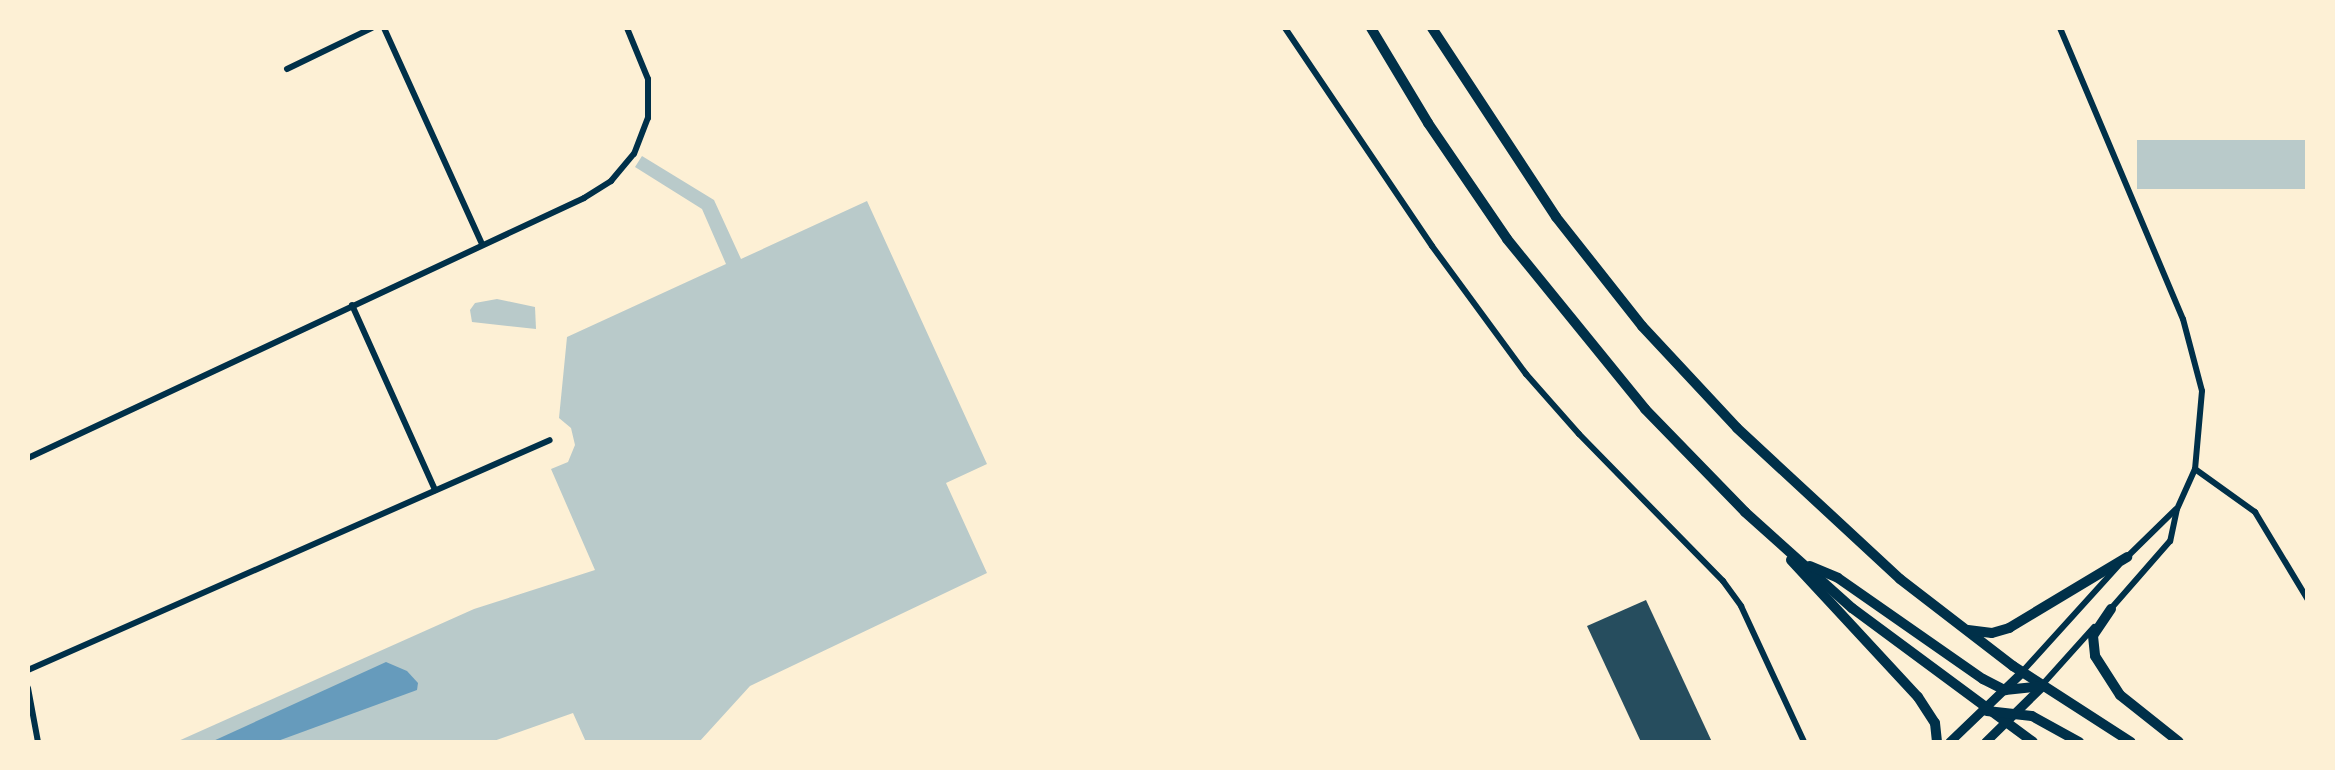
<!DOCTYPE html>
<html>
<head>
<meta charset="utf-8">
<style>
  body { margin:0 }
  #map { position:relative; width:2335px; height:770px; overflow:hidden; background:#fdf0d5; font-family:Arial,sans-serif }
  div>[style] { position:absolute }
  .green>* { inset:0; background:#b9caca; transform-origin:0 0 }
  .water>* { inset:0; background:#669bbc }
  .building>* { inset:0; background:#264d5e }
  .minor>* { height:6px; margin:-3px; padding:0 3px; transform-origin:3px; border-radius:3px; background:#003049 }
  .tertiary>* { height:9px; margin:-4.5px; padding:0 4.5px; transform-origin:4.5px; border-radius:4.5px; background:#003049 }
  .primary>* { height:10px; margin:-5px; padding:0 5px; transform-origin:5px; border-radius:5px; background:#003049 }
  span { translate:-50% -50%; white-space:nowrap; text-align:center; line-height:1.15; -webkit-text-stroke:10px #fdf0d5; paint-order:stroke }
  .frame { position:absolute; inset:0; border:30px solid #fdf0d5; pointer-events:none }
</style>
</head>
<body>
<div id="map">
  <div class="green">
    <i style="left:2307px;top:140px;width:49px;height:170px;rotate:90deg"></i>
    <i style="clip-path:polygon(642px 156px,714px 200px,741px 259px,867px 201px,987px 464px,946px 483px,987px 573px,750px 686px,699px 742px,586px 742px,573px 713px,491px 742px,176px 742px,474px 609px,595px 570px,551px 469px,568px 462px,575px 445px,571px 428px,559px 418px,567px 337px,726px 264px,702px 209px,635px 167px)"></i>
    <i style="clip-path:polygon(497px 299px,535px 307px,536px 329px,472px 322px,470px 310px,475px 303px)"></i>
  </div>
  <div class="water">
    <i style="clip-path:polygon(386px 662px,407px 671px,418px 683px,417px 690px,275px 742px,211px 742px)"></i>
  </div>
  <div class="building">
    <i style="clip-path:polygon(1646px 600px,1712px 742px,1641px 742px,1587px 626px)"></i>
  </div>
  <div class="minor">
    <i style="left:384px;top:28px;width:237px;rotate:65.6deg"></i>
    <i style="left:1285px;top:28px;width:263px;rotate:56deg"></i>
    <i style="left:1432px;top:246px;width:159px;rotate:53.7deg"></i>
    <i style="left:1526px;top:374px;width:80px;rotate:48.5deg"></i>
    <i style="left:1579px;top:434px;width:206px;rotate:45.6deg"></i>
    <i style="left:1723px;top:581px;width:31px;rotate:54deg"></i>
    <i style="left:1741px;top:606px;width:150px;rotate:65.1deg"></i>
    <i style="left:2060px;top:28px;width:316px;rotate:67.1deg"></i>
    <i style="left:2183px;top:319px;width:74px;rotate:75.2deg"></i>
    <i style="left:2202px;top:391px;width:78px;rotate:95.1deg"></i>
    <i style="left:2195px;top:469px;width:44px;rotate:114.2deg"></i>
    <i style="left:2177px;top:509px;width:33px;rotate:102deg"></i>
    <i style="left:2170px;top:541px;width:93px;rotate:131.1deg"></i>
    <i style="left:287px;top:69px;width:94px;rotate:-25.8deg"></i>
    <i style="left:352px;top:305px;width:203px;rotate:65.8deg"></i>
    <i style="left:28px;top:458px;width:614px;rotate:-25.06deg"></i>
    <i style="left:584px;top:198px;width:32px;rotate:-32deg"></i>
    <i style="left:611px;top:181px;width:35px;rotate:-50deg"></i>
    <i style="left:634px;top:154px;width:39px;rotate:-69deg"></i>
    <i style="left:648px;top:118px;width:39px;rotate:-90deg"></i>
    <i style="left:648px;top:79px;width:55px;rotate:-112.4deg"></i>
    <i style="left:2195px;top:469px;width:74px;rotate:35.6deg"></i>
    <i style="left:2255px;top:512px;width:103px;rotate:58.9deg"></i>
    <i style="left:2128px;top:556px;width:67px;rotate:-44.4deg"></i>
    <i style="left:28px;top:670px;width:570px;rotate:-23.78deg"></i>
    <i style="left:2022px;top:672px;width:144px;rotate:-47.8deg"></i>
    <i style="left:2042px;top:685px;width:78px;rotate:-48.1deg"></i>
    <i style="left:28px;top:688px;width:55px;rotate:79.5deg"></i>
  </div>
  <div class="tertiary">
    <i style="left:1949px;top:742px;width:101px;rotate:-43.8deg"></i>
    <i style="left:1985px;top:742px;width:80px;rotate:-44.5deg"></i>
  </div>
  <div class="primary">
    <i style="left:1371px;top:28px;width:111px;rotate:59deg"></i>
    <i style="left:1428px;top:123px;width:140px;rotate:55.7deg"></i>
    <i style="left:1507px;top:239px;width:219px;rotate:50.9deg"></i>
    <i style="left:1645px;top:409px;width:144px;rotate:45.8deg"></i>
    <i style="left:1745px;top:512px;width:144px;rotate:41.9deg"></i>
    <i style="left:1852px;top:608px;width:225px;rotate:36.5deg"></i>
    <i style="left:1432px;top:28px;width:226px;rotate:56.7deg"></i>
    <i style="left:1556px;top:217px;width:139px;rotate:51.7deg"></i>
    <i style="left:1642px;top:326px;width:139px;rotate:47deg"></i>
    <i style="left:1737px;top:428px;width:222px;rotate:42.8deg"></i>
    <i style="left:1900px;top:579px;width:143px;rotate:37.6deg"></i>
    <i style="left:2013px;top:666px;width:140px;rotate:32.8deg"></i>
    <i style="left:1791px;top:560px;width:187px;rotate:47.2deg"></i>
    <i style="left:1918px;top:697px;width:31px;rotate:57deg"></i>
    <i style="left:1935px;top:723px;width:19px;rotate:84deg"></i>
    <i style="left:1810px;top:566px;width:30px;rotate:23deg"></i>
    <i style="left:1838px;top:578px;width:177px;rotate:34.9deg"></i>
    <i style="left:1983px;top:679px;width:25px;rotate:27deg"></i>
    <i style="left:2005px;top:690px;width:37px;rotate:-6deg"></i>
    <i style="left:2111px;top:609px;width:32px;rotate:124deg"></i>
    <i style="left:2093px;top:636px;width:20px;rotate:84deg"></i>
    <i style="left:2095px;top:656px;width:46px;rotate:57.3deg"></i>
    <i style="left:2120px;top:695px;width:75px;rotate:38.5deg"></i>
    <i style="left:1968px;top:630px;width:24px;rotate:7deg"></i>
    <i style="left:1992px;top:633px;width:18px;rotate:-16deg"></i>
    <i style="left:2009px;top:628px;width:138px;rotate:-31deg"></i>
    <i style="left:1987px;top:711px;width:45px;rotate:6.3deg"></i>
    <i style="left:2032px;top:716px;width:54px;rotate:29deg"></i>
  </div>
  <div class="frame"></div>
</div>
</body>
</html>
